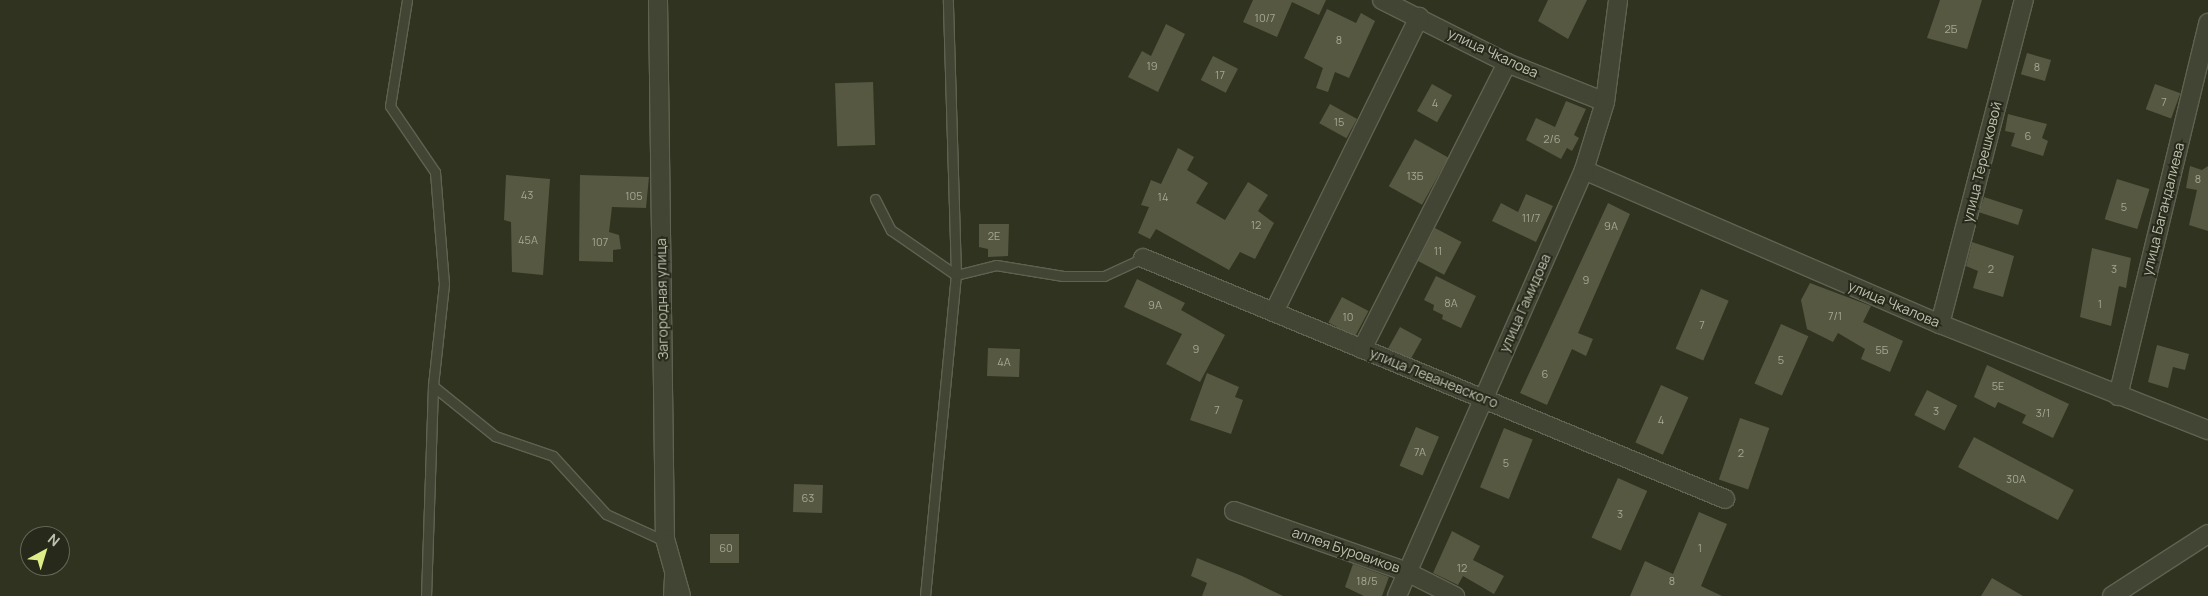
<!DOCTYPE html>
<html>
<head>
<meta charset="utf-8">
<style>
  body { margin:0 }
  #map { position:relative; width:2208px; height:596px; overflow:hidden; background:#313321; font-family:Manrope,sans-serif }
  div>[style] { position:absolute }
  .building>* { inset:0; background:#565842; transform-origin:0 0 }
  .roads { filter:drop-shadow(1px 0 #606251) drop-shadow(-1px 0 #606251) drop-shadow(0 1px #606251) drop-shadow(0 -1px #606251) }
  .service>* { height:9px; margin:-4.5px; padding:0 4.5px; transform-origin:4.5px; border-radius:4.5px; background:#424434 }
  .minor>* { height:18px; margin:-9px; padding:0 9px; transform-origin:9px; border-radius:9px; background:#424434 }
  span { translate:-50% -50%; white-space:nowrap; text-align:center; line-height:1.15; -webkit-text-stroke:4px #27291a; paint-order:stroke }
  .number-label { font-size:11px; color:#a4a793 }
  .number-label span { -webkit-text-stroke-width:0 }
  .street-label { font-size:14px; color:#bec1ae }
  .north { position:absolute; left:20px; top:526px; width:50px; height:50px; box-sizing:border-box; background:#27291a; border:1px solid #636655; border-radius:50%; rotate:39deg; font-size:14px; font-weight:700; line-height:20px; text-align:center; color:#bec1ae }
  .north::after { content:''; display:block; margin:auto; width:18px; height:22px; background:#deed88; clip-path:polygon(50% 0,100% 100%,50% 72%,0 100%) }
</style>
</head>
<body>
<div id="map">
  <div class="building">
    <i style="clip-path:polygon(1253px 0,1326px 0,1319px 15px,1292px 2px,1277px 37px,1243px 22px)"></i>
    <i style="clip-path:polygon(1548px 0,1587px 0,1568px 39px,1538px 21px)"></i>
    <i style="clip-path:polygon(1940px 0,1982px 0,1967px 49px,1927px 38px)"></i>
    <i style="clip-path:polygon(1327px 9px,1356px 23px,1361px 13px,1375px 21px,1349px 78px,1335px 72px,1328px 92px,1316px 88px,1323px 68px,1304px 58px)"></i>
    <i style="clip-path:polygon(1166px 24px,1185px 34px,1158px 92px,1128px 77px,1142px 51px,1151px 56px)"></i>
    <i style="left:2027px;top:53px;width:25px;height:22px;rotate:16deg"></i>
    <i style="left:1213px;top:56px;width:28px;height:27px;rotate:27deg"></i>
    <i style="left:873px;top:82px;width:63px;height:38px;rotate:88deg"></i>
    <i style="left:1432px;top:84px;width:23px;height:31px;rotate:29deg"></i>
    <i style="left:2155px;top:84px;width:27px;height:27px;rotate:20deg"></i>
    <i style="clip-path:polygon(1566px 101px,1586px 109px,1574px 135px,1579px 138px,1572px 151px,1567px 148px,1561px 159px,1526px 140px,1536px 118px,1555px 127px)"></i>
    <i style="left:1330px;top:104px;width:31px;height:22px;rotate:29deg"></i>
    <i style="clip-path:polygon(2008px 114px,2047px 124px,2042px 138px,2048px 141px,2043px 156px,2011px 146px,2015px 133px,2005px 131px)"></i>
    <i style="left:1415px;top:139px;width:38px;height:54px;rotate:29deg"></i>
    <i style="clip-path:polygon(1178px 148px,1194px 157px,1187px 170px,1208px 183px,1196px 203px,1225px 220px,1248px 182px,1268px 195px,1258px 211px,1274px 223px,1255px 259px,1240px 252px,1229px 270px,1156px 229px,1150px 239px,1138px 233px,1149px 207px,1141px 205px,1151px 180px,1161px 184px)"></i>
    <i style="clip-path:polygon(2190px 166px,2202px 170px,2208px 166px,2208px 231px,2189px 225px,2197px 190px,2186px 188px)"></i>
    <i style="clip-path:polygon(506px 175px,550px 179px,543px 275px,512px 272px,511px 222px,504px 220px)"></i>
    <i style="clip-path:polygon(580px 175px,649px 177px,646px 208px,612px 207px,609px 232px,619px 235px,621px 249px,613px 250px,613px 262px,579px 261px)"></i>
    <i style="left:2117px;top:179px;width:34px;height:42px;rotate:17deg"></i>
    <i style="clip-path:polygon(1526px 194px,1553px 206px,1536px 242px,1492px 221px,1501px 203px,1518px 212px)"></i>
    <i style="left:1984px;top:197px;width:41px;height:16px;rotate:18deg"></i>
    <i style="clip-path:polygon(1608px 203px,1630px 214px,1578px 333px,1593px 339px,1586px 356px,1572px 349px,1547px 405px,1520px 393px)"></i>
    <i style="clip-path:polygon(979px 224px,1009px 224px,1008px 256px,988px 257px,988px 249px,979px 247px)"></i>
    <i style="left:1435px;top:228px;width:30px;height:37px;rotate:28deg"></i>
    <i style="clip-path:polygon(1972px 242px,2014px 256px,2003px 297px,1973px 288px,1978px 271px,1966px 266px)"></i>
    <i style="clip-path:polygon(2092px 248px,2131px 258px,2126px 288px,2119px 286px,2111px 326px,2080px 317px)"></i>
    <i style="clip-path:polygon(1436px 276px,1476px 296px,1461px 328px,1442px 319px,1443px 315px,1433px 310px,1434px 305px,1424px 300px)"></i>
    <i style="clip-path:polygon(1137px 279px,1185px 303px,1181px 310px,1225px 335px,1200px 382px,1166px 364px,1182px 334px,1124px 307px)"></i>
    <i style="clip-path:polygon(1810px 283px,1871px 306px,1863px 322px,1903px 341px,1890px 372px,1861px 359px,1865px 349px,1838px 333px,1833px 342px,1807px 329px,1801px 300px)"></i>
    <i style="left:1701px;top:289px;width:30px;height:65px;rotate:23deg"></i>
    <i style="left:1342px;top:297px;width:30px;height:29px;rotate:28deg"></i>
    <i style="left:1781px;top:324px;width:30px;height:65px;rotate:24deg"></i>
    <i style="left:1400px;top:327px;width:25px;height:24px;rotate:29deg"></i>
    <i style="clip-path:polygon(2157px 345px,2189px 354px,2185px 370px,2173px 367px,2168px 388px,2148px 382px)"></i>
    <i style="left:988px;top:348px;width:32px;height:28px;rotate:2deg"></i>
    <i style="clip-path:polygon(1987px 365px,2069px 404px,2053px 438px,2022px 423px,2026px 415px,1998px 402px,1995px 408px,1974px 397px)"></i>
    <i style="clip-path:polygon(1207px 373px,1239px 387px,1235px 397px,1243px 400px,1231px 434px,1190px 420px)"></i>
    <i style="left:1661px;top:385px;width:30px;height:63px;rotate:24deg"></i>
    <i style="left:1927px;top:390px;width:34px;height:28px;rotate:27deg"></i>
    <i style="left:1740px;top:418px;width:31px;height:65px;rotate:19deg"></i>
    <i style="left:1416px;top:427px;width:25px;height:42px;rotate:23deg"></i>
    <i style="left:1504px;top:428px;width:31px;height:64px;rotate:22deg"></i>
    <i style="left:1974px;top:437px;width:113px;height:34px;rotate:28deg"></i>
    <i style="left:1618px;top:478px;width:32px;height:65px;rotate:24deg"></i>
    <i style="left:794px;top:484px;width:29px;height:28px;rotate:2deg"></i>
    <i style="clip-path:polygon(1699px 512px,1727px 524px,1701px 586px,1722px 596px,1630px 596px,1645px 561px,1673px 574px)"></i>
    <i style="clip-path:polygon(1452px 531px,1480px 546px,1473px 560px,1504px 576px,1494px 594px,1463px 576px,1458px 585px,1433px 573px)"></i>
    <i style="left:710px;top:534px;width:29px;height:29px"></i>
    <i style="clip-path:polygon(1197px 558px,1242px 576px,1283px 596px,1202px 596px,1207px 583px,1191px 576px)"></i>
    <i style="clip-path:polygon(1353px 564px,1389px 577px,1382px 596px,1364px 596px,1345px 587px)"></i>
    <i style="clip-path:polygon(1992px 578px,2023px 596px,1981px 596px)"></i>
  </div>
  <div class="roads">
    <div class="service">
      <i style="left:407px;top:0;width:107px;rotate:99.1deg"></i>
      <i style="left:390px;top:106px;width:80px;rotate:55.7deg"></i>
      <i style="left:435px;top:172px;width:112px;rotate:85.4deg"></i>
      <i style="left:444px;top:284px;width:103px;rotate:96.2deg"></i>
      <i style="left:433px;top:386px;width:210px;rotate:91.9deg"></i>
      <i style="left:875px;top:199px;width:35px;rotate:63deg"></i>
      <i style="left:891px;top:230px;width:79px;rotate:34.7deg"></i>
      <i style="left:956px;top:275px;width:41px;rotate:-14deg"></i>
      <i style="left:996px;top:265px;width:68px;rotate:9.3deg"></i>
      <i style="left:1063px;top:276px;width:41px"></i>
      <i style="left:1104px;top:276px;width:43px;rotate:-24.8deg"></i>
      <i style="left:433px;top:386px;width:80px;rotate:38.9deg"></i>
      <i style="left:495px;top:436px;width:61px;rotate:19deg"></i>
      <i style="left:553px;top:456px;width:79px;rotate:47.6deg"></i>
      <i style="left:606px;top:514px;width:65px;rotate:24.6deg"></i>
      <i style="left:668px;top:596px;width:22px;rotate:-87deg"></i>
      <i style="left:925px;top:596px;width:322px;rotate:-84.5deg"></i>
      <i style="left:956px;top:275px;width:275px;rotate:-91.7deg"></i>
    </div>
    <div class="minor">
      <i style="left:658px;top:0;width:539px;rotate:89.26deg"></i>
      <i style="left:665px;top:539px;width:59px;rotate:74.3deg"></i>
      <i style="left:1382px;top:0;width:140px;rotate:26.7deg"></i>
      <i style="left:1507px;top:63px;width:105px;rotate:21.7deg"></i>
      <i style="left:1584px;top:170px;width:388px;rotate:23.4deg"></i>
      <i style="left:1940px;top:324px;width:288px;rotate:21.6deg"></i>
      <i style="left:1143px;top:258px;width:630px;rotate:22.49deg"></i>
      <i style="left:1274px;top:312px;width:329px;rotate:-63.8deg"></i>
      <i style="left:1940px;top:324px;width:335px;rotate:-75.5deg"></i>
      <i style="left:1362px;top:349px;width:321px;rotate:-63.1deg"></i>
      <i style="left:2118px;top:396px;width:384px;rotate:-76.4deg"></i>
      <i style="left:1234px;top:511px;width:183px;rotate:19.4deg"></i>
      <i style="left:1407px;top:572px;width:54px;rotate:26.6deg"></i>
      <i style="left:1397px;top:596px;width:465px;rotate:-66.3deg"></i>
      <i style="left:1584px;top:170px;width:71px;rotate:-72.8deg"></i>
      <i style="left:1605px;top:102px;width:103px;rotate:-82.7deg"></i>
      <i style="left:2112px;top:596px;width:114px;rotate:-32.9deg"></i>
    </div>
  </div>
  <div class="number-label">
    <span style="left:1265px;top:18px">10/7</span>
    <span style="left:1951px;top:29px">2Б</span>
    <span style="left:1339px;top:40px">8</span>
    <span style="left:1152px;top:66px">19</span>
    <span style="left:2037px;top:67px">8</span>
    <span style="left:1220px;top:75px">17</span>
    <span style="left:2164px;top:102px">7</span>
    <span style="left:1435px;top:103px">4</span>
    <span style="left:1339px;top:122px">15</span>
    <span style="left:2028px;top:136px">6</span>
    <span style="left:1552px;top:139px">2/6</span>
    <span style="left:1415px;top:176px">13Б</span>
    <span style="left:2198px;top:179px">8</span>
    <span style="left:527px;top:195px">43</span>
    <span style="left:634px;top:196px">105</span>
    <span style="left:1163px;top:197px">14</span>
    <span style="left:2124px;top:207px">5</span>
    <span style="left:1531px;top:218px">11/7</span>
    <span style="left:1256px;top:225px">12</span>
    <span style="left:1611px;top:226px">9А</span>
    <span style="left:994px;top:236px">2Е</span>
    <span style="left:528px;top:240px">45А</span>
    <span style="left:600px;top:242px">107</span>
    <span style="left:1438px;top:251px">11</span>
    <span style="left:1991px;top:269px">2</span>
    <span style="left:2114px;top:269px">3</span>
    <span style="left:1586px;top:280px">9</span>
    <span style="left:1451px;top:303px">8А</span>
    <span style="left:2100px;top:304px">1</span>
    <span style="left:1155px;top:305px">9А</span>
    <span style="left:1835px;top:316px">7/1</span>
    <span style="left:1348px;top:317px">10</span>
    <span style="left:1702px;top:325px">7</span>
    <span style="left:1196px;top:349px">9</span>
    <span style="left:1882px;top:350px">5Б</span>
    <span style="left:1781px;top:360px">5</span>
    <span style="left:1004px;top:362px">4А</span>
    <span style="left:1545px;top:374px">6</span>
    <span style="left:1998px;top:386px">5Е</span>
    <span style="left:1217px;top:410px">7</span>
    <span style="left:1936px;top:411px">3</span>
    <span style="left:2043px;top:413px">3/1</span>
    <span style="left:1661px;top:420px">4</span>
    <span style="left:1420px;top:452px">7А</span>
    <span style="left:1741px;top:453px">2</span>
    <span style="left:1506px;top:463px">5</span>
    <span style="left:2016px;top:479px">30А</span>
    <span style="left:808px;top:498px">63</span>
    <span style="left:1620px;top:514px">3</span>
    <span style="left:726px;top:548px">60</span>
    <span style="left:1700px;top:548px">1</span>
    <span style="left:1462px;top:568px">12</span>
    <span style="left:1367px;top:581px">18/5</span>
    <span style="left:1672px;top:581px">8</span>
  </div>
  <div class="street-label">
    <span style="left:1493px;top:53px;rotate:25deg">улица Чкалова</span>
    <span style="left:1982px;top:162px;rotate:-76deg">улица Терешковой</span>
    <span style="left:2163px;top:209px;rotate:-76deg">улица Багандалиева</span>
    <span style="left:662px;top:299px;rotate:-91deg">Загородная улица</span>
    <span style="left:1525px;top:303px;rotate:-66deg">улица Гамидова</span>
    <span style="left:1894px;top:304px;rotate:23deg">улица Чкалова</span>
    <span style="left:1434px;top:378px;rotate:22deg">улица Леваневского</span>
    <span style="left:1346px;top:550px;rotate:19deg">аллея Буровиков</span>
  </div>
  <div class="north">N</div>
</div>
</body>
</html>
